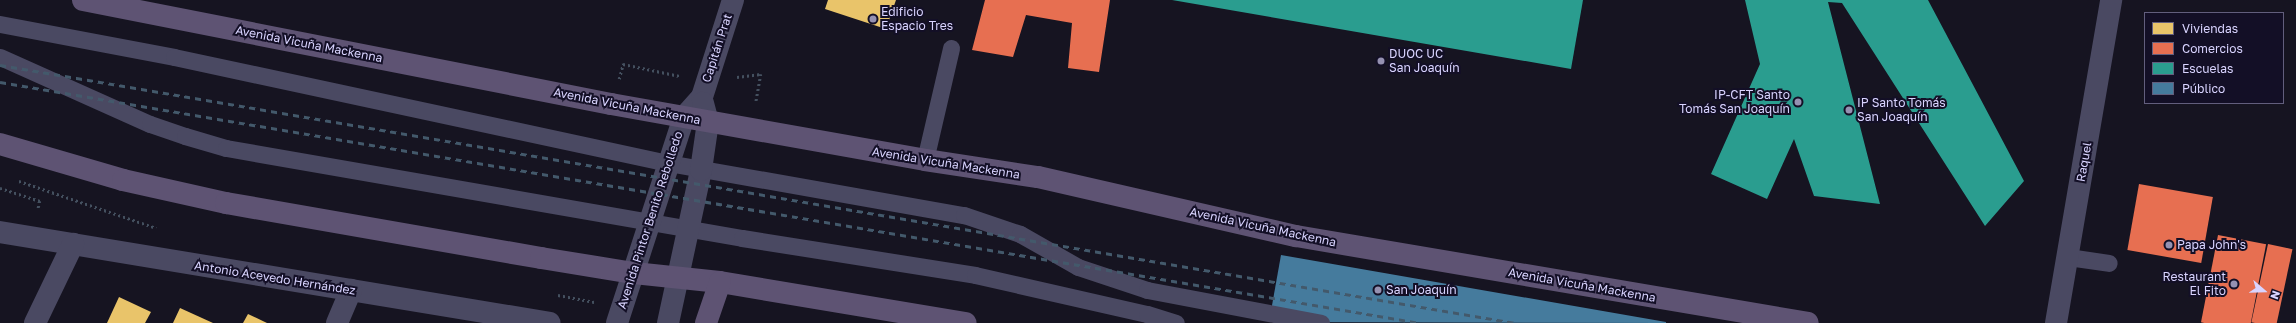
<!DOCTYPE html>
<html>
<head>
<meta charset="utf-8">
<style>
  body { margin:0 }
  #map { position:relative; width:2296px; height:323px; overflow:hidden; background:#161421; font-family:"Golos Text",sans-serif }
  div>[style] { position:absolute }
  .homes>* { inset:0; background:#e9c46a }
  .shops>* { inset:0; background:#e76f51; transform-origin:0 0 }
  .schools>* { inset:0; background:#2a9d8f }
  .public>* { inset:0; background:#457b9d }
  .path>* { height:2.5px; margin-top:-1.25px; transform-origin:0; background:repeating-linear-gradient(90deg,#44505f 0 2px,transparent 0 5px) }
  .service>* { height:17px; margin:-8.5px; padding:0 8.5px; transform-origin:8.5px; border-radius:8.5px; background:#4a4962 }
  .minor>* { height:22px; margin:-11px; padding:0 11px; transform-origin:11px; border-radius:11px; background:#4a4962 }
  .tertiary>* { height:22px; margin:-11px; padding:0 11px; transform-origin:11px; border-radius:11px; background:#4a4962 }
  .primary>* { height:22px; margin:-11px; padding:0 11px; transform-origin:11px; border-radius:11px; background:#5e5373 }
  .rail>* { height:3px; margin-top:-1.5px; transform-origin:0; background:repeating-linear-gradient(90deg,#43596b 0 6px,transparent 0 11px) }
  .dots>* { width:11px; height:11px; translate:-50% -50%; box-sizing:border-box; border:2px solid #130f26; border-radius:50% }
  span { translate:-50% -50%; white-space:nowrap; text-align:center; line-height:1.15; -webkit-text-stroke:4px #130f26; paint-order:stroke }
  .poi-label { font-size:12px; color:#d9d4ff }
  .left { translate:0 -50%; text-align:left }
  .right { translate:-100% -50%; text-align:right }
  .street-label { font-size:12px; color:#d9d4ff }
  .legend { position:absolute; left:2144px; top:12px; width:140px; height:92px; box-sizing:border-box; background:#130f26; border:1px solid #625e7d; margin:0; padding:5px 7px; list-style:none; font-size:12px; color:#d9d4ff }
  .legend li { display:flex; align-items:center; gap:8px; height:20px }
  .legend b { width:20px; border:1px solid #625e7d }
  .north { position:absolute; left:2244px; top:271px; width:40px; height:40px; -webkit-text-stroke:3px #130f26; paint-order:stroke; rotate:110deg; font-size:11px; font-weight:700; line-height:16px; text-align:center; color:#d9d4ff }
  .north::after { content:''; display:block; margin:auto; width:14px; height:18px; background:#d9d4ff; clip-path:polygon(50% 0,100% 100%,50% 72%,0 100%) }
</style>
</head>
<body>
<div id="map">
  <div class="homes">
    <i style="clip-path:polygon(828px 0,896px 0,886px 29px,825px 9px)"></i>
    <i style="clip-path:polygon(119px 297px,151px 312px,145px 323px,107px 323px)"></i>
    <i style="clip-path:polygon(180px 308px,213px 323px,173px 323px)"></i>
    <i style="clip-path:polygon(248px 314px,267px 323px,243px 323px)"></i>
  </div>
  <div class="shops">
    <i style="clip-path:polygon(985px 0,1110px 0,1099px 72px,1068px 68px,1072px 23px,1026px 15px,1013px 57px,972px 50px)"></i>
    <i style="left:2139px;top:184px;width:75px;height:67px;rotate:10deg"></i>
    <i style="left:2218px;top:235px;width:49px;height:89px;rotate:11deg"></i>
    <i style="left:2268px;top:244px;width:25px;height:80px;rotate:12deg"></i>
  </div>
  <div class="schools">
    <i style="clip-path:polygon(1172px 0,1583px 0,1571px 69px)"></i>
    <i style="clip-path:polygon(1745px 0,1928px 0,2024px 181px,1985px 226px,1842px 3px,1828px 2px,1880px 204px,1814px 196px,1794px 139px,1767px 199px,1711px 174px,1760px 64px)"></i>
  </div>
  <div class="public">
    <i style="clip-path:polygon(1281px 255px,1666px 322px,1666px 323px,1269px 322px)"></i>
  </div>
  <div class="path">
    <i style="left:737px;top:77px;width:24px;rotate:-7deg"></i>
    <i style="left:761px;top:74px;width:28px;rotate:100deg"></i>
    <i style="left:619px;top:79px;width:16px;rotate:-75deg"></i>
    <i style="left:623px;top:64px;width:58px;rotate:11.9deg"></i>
    <i style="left:19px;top:181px;width:145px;rotate:18.9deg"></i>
    <i style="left:0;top:188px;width:42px;rotate:18deg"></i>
    <i style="left:40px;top:201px;width:9px;rotate:103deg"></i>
    <i style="left:558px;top:295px;width:37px;rotate:11deg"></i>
  </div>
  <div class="service">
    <i style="left:0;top:24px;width:177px;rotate:10.7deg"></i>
    <i style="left:174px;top:57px;width:505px;rotate:12.11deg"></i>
    <i style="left:668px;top:163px;width:301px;rotate:10deg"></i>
    <i style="left:964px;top:215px;width:59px;rotate:18.7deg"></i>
    <i style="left:1020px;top:234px;width:67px;rotate:29.6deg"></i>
    <i style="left:1078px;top:267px;width:73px;rotate:18.4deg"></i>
    <i style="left:1147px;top:290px;width:177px;rotate:10.7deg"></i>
    <i style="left:0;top:57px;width:164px;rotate:24.1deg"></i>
    <i style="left:150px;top:124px;width:37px;rotate:19deg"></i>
    <i style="left:185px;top:136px;width:43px;rotate:16.3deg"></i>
    <i style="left:226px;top:148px;width:524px;rotate:9.89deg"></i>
    <i style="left:742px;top:238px;width:236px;rotate:9deg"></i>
    <i style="left:975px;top:275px;width:176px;rotate:12.8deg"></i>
    <i style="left:1147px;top:314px;width:30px;rotate:17deg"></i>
    <i style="left:925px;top:160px;width:115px;rotate:-76.9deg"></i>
    <i style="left:2068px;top:257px;width:41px;rotate:8.3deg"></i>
  </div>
  <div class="minor">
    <i style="left:0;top:232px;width:557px;rotate:9.39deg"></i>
    <i style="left:35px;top:323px;width:88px;rotate:-64.3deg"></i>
    <i style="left:337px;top:323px;width:36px;rotate:-67deg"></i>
    <i style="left:2056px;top:323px;width:328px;rotate:-80.3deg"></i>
  </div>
  <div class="tertiary">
    <i style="left:617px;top:323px;width:217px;rotate:-72deg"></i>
    <i style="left:684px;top:117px;width:27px;rotate:-48deg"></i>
    <i style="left:702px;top:97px;width:102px;rotate:-72.3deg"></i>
    <i style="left:668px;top:323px;width:157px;rotate:-77.8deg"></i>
    <i style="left:701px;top:170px;width:49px;rotate:-81.7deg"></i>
    <i style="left:708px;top:122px;width:20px;rotate:-105deg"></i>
  </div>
  <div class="primary">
    <i style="left:83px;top:0;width:538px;rotate:11.14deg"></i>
    <i style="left:611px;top:104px;width:319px;rotate:10.1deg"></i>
    <i style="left:925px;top:160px;width:114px;rotate:8.6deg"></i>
    <i style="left:1038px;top:177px;width:265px;rotate:12.9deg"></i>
    <i style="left:1296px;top:236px;width:519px;rotate:9.64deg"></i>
    <i style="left:0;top:144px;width:128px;rotate:16.3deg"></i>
    <i style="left:123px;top:180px;width:106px;rotate:12.6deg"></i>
    <i style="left:226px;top:203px;width:320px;rotate:9.9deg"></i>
    <i style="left:541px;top:258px;width:94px;rotate:9.2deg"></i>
    <i style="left:634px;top:273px;width:86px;rotate:6deg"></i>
    <i style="left:720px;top:282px;width:249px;rotate:9.5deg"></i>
    <i style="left:706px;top:323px;width:43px;rotate:-71.1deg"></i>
  </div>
  <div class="rail">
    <i style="left:0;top:65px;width:1537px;rotate:9.66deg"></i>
    <i style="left:0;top:82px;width:1440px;rotate:9.63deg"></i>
  </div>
  <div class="dots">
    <i style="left:873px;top:19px;background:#9591b1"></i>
    <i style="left:1381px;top:61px;background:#9591b1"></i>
    <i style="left:1798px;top:102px;background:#9591b1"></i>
    <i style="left:1849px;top:110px;background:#9591b1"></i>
    <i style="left:2169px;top:245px;background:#9591b1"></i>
    <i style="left:2234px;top:284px;background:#9591b1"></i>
    <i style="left:1378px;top:290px;background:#9591b1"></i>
  </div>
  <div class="poi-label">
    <span class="left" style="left:881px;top:19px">Edificio<br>Espacio Tres</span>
    <span class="left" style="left:1389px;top:61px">DUOC UC<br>San Joaquín</span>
    <span class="right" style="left:1790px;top:102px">IP-CFT Santo<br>Tomás San Joaquín</span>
    <span class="left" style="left:1857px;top:110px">IP Santo Tomás<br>San Joaquín</span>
    <span class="left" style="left:2177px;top:245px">Papa John's</span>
    <span class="right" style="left:2226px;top:284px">Restaurant<br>El Fito</span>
    <span class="left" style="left:1386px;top:290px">San Joaquín</span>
  </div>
  <div class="street-label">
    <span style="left:309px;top:44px;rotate:11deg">Avenida Vicuña Mackenna</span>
    <span style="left:717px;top:48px;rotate:-72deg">Capitán Prat</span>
    <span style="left:627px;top:106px;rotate:11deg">Avenida Vicuña Mackenna</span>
    <span style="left:2084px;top:162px;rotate:-80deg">Raquel</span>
    <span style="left:946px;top:163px;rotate:9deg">Avenida Vicuña Mackenna</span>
    <span style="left:650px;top:220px;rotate:-72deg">Avenida Pintor Benito Rebolledo</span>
    <span style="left:1263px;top:227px;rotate:12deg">Avenida Vicuña Mackenna</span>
    <span style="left:275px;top:278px;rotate:9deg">Antonio Acevedo Hernández</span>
    <span style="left:1582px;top:285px;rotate:10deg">Avenida Vicuña Mackenna</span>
  </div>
  <ul class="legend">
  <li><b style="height:11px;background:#e9c46a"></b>Viviendas</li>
  <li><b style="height:11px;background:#e76f51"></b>Comercios</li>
  <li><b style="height:11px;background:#2a9d8f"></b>Escuelas</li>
  <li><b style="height:11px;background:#457b9d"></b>Público</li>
  </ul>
  <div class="north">N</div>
</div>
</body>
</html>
